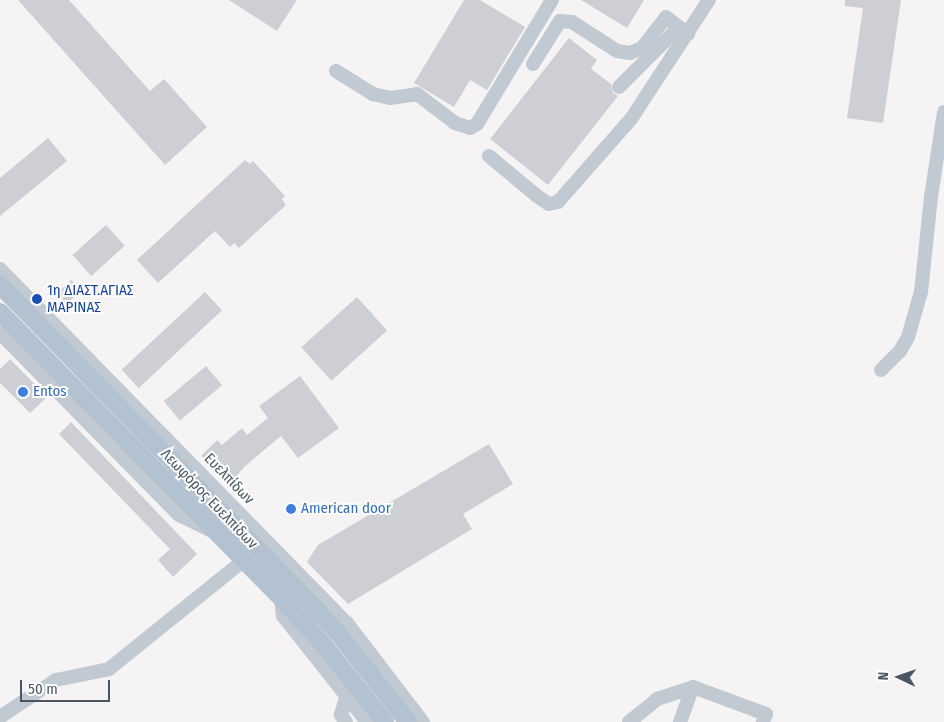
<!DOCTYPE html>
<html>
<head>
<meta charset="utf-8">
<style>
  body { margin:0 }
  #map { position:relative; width:944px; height:722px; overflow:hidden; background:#f5f3f3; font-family:"Fira Sans Condensed",sans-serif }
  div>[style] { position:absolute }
  .building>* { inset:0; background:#cdcfd5; transform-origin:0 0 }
  .minor>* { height:14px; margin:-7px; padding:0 7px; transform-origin:7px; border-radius:7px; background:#c1cad2 }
  .major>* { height:18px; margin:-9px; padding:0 9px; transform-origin:9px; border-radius:9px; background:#b3c2d1 }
  .dots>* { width:14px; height:14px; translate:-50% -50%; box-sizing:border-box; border:2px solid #fff; border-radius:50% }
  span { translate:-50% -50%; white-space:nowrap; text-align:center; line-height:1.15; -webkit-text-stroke:4px #fff; paint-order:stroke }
  .transit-label { font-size:15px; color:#164399 }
  .left { translate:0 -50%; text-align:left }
  .shop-label { font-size:15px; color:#366cbe }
  .street-label { font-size:15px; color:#4a5661 }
  .north { position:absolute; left:874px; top:652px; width:50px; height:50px; -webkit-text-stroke:4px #fff; paint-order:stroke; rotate:273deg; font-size:14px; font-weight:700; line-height:20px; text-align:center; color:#4a5661 }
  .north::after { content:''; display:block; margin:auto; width:18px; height:22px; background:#4a5661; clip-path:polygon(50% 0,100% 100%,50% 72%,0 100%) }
  .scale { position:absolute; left:20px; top:680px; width:90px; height:22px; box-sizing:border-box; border:2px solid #4a5661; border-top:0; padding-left:6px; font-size:15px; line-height:18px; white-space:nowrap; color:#4a5661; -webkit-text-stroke:4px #fff; paint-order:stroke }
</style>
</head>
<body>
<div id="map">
  <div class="building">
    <i style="clip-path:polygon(18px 0,69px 0,150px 91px,164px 79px,207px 127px,165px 165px)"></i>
    <i style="clip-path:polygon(229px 0,297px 0,277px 31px)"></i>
    <i style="clip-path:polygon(464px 0,480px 0,525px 27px,487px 90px,470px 80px,454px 107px,414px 83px)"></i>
    <i style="clip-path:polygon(581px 0,644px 0,627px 28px)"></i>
    <i style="clip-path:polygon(845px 0,901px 0,883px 123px,847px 118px,863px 8px,845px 6px)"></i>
    <i style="clip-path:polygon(569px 38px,597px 60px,591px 69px,611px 84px,613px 93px,618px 96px,548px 185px,490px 139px)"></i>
    <i style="clip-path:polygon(48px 138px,67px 161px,0 216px,0 178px)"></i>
    <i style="clip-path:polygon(245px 160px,250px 164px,253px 161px,285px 196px,282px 199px,286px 205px,239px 248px,234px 243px,230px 247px,215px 231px,158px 283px,137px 260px)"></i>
    <i style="left:106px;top:225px;width:28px;height:45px;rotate:48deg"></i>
    <i style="left:71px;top:280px;width:14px;height:21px;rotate:45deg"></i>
    <i style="left:205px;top:292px;width:25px;height:114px;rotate:47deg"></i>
    <i style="left:357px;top:297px;width:45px;height:75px;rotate:48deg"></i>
    <i style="clip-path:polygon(10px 359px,47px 397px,30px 413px,0 383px,0 369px)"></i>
    <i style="left:206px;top:366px;width:25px;height:55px;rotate:50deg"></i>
    <i style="clip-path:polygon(300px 376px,339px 428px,298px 458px,281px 436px,244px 467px,230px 484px,201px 456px,217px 440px,222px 445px,242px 428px,247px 435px,268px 418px,259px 406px)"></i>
    <i style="clip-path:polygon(71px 422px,197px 554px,173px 577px,158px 560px,170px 549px,59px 434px)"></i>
    <i style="clip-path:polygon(489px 444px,513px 484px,463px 514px,472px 529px,348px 604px,307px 562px,318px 545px)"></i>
  </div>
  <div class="minor">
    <i style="left:533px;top:64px;width:51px;rotate:-57.9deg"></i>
    <i style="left:560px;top:21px;width:12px;rotate:5deg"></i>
    <i style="left:572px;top:22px;width:54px;rotate:32.8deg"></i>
    <i style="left:617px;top:51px;width:13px;rotate:9deg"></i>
    <i style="left:630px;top:53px;width:13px;rotate:-23deg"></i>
    <i style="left:642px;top:48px;width:39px;rotate:-52deg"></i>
    <i style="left:666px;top:17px;width:28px;rotate:38deg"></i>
    <i style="left:336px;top:71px;width:44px;rotate:31.9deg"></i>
    <i style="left:373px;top:94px;width:17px;rotate:13deg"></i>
    <i style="left:390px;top:98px;width:27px;rotate:-8deg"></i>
    <i style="left:417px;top:94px;width:48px;rotate:37.3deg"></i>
    <i style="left:455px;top:123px;width:16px;rotate:18deg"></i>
    <i style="left:470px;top:128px;width:8px;rotate:-30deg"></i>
    <i style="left:477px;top:124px;width:145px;rotate:-58.8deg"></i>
    <i style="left:619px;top:87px;width:85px;rotate:-45deg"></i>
    <i style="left:489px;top:156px;width:62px;rotate:39.8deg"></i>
    <i style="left:537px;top:196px;width:14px;rotate:34deg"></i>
    <i style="left:549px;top:204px;width:9px;rotate:-13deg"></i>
    <i style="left:558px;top:202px;width:111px;rotate:-48.7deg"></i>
    <i style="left:631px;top:119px;width:142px;rotate:-56.8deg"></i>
    <i style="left:0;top:269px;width:496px;rotate:45.6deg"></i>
    <i style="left:347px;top:623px;width:125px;rotate:52.5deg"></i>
    <i style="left:0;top:333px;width:255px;rotate:45.5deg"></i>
    <i style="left:179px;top:515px;width:41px;rotate:25.9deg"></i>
    <i style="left:881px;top:370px;width:27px;rotate:-45deg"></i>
    <i style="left:900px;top:351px;width:16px;rotate:-60deg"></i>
    <i style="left:908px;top:337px;width:47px;rotate:-73.9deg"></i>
    <i style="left:921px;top:292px;width:96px;rotate:-84deg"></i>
    <i style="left:931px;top:197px;width:86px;rotate:-81.3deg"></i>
    <i style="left:281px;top:598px;width:18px;rotate:84deg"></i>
    <i style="left:283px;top:616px;width:135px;rotate:51.6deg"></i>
    <i style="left:0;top:717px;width:67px;rotate:-33.5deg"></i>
    <i style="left:56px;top:680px;width:54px;rotate:-11.7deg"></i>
    <i style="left:109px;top:669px;width:174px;rotate:-38.9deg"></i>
    <i style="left:346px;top:722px;width:9px;rotate:-126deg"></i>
    <i style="left:341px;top:715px;width:22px;rotate:-74deg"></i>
    <i style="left:629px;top:722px;width:36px;rotate:-39deg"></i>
    <i style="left:657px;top:699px;width:38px;rotate:-18deg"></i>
    <i style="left:693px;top:687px;width:78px;rotate:20.3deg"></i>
    <i style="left:766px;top:714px;width:9px;rotate:111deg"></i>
    <i style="left:680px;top:722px;width:37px;rotate:-70deg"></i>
  </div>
  <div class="major">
    <i style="left:0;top:285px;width:419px;rotate:45.7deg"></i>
    <i style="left:293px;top:585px;width:64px;rotate:46.9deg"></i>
    <i style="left:337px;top:632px;width:115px;rotate:51.7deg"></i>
    <i style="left:0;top:312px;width:401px;rotate:45.5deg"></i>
    <i style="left:281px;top:598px;width:62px;rotate:47.6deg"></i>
    <i style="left:323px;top:644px;width:100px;rotate:51.5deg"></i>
  </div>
  <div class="dots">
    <i style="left:37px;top:299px;background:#1a4fb4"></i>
    <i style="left:23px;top:392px;background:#3f7fe0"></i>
    <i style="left:291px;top:509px;background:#3f7fe0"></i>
  </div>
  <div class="transit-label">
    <span class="left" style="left:47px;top:299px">1η ΔΙΑΣΤ.ΑΓΙΑΣ<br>ΜΑΡΙΝΑΣ</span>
  </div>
  <div class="shop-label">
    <span class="left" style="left:33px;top:392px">Entos</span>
    <span class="left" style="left:301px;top:509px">American door</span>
  </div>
  <div class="street-label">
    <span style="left:229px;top:479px;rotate:46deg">Ευελπίδων</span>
    <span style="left:209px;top:499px;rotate:46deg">Λεωφόρος Ευελπίδων</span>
  </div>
  <div class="north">N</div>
  <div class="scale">50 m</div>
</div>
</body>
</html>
